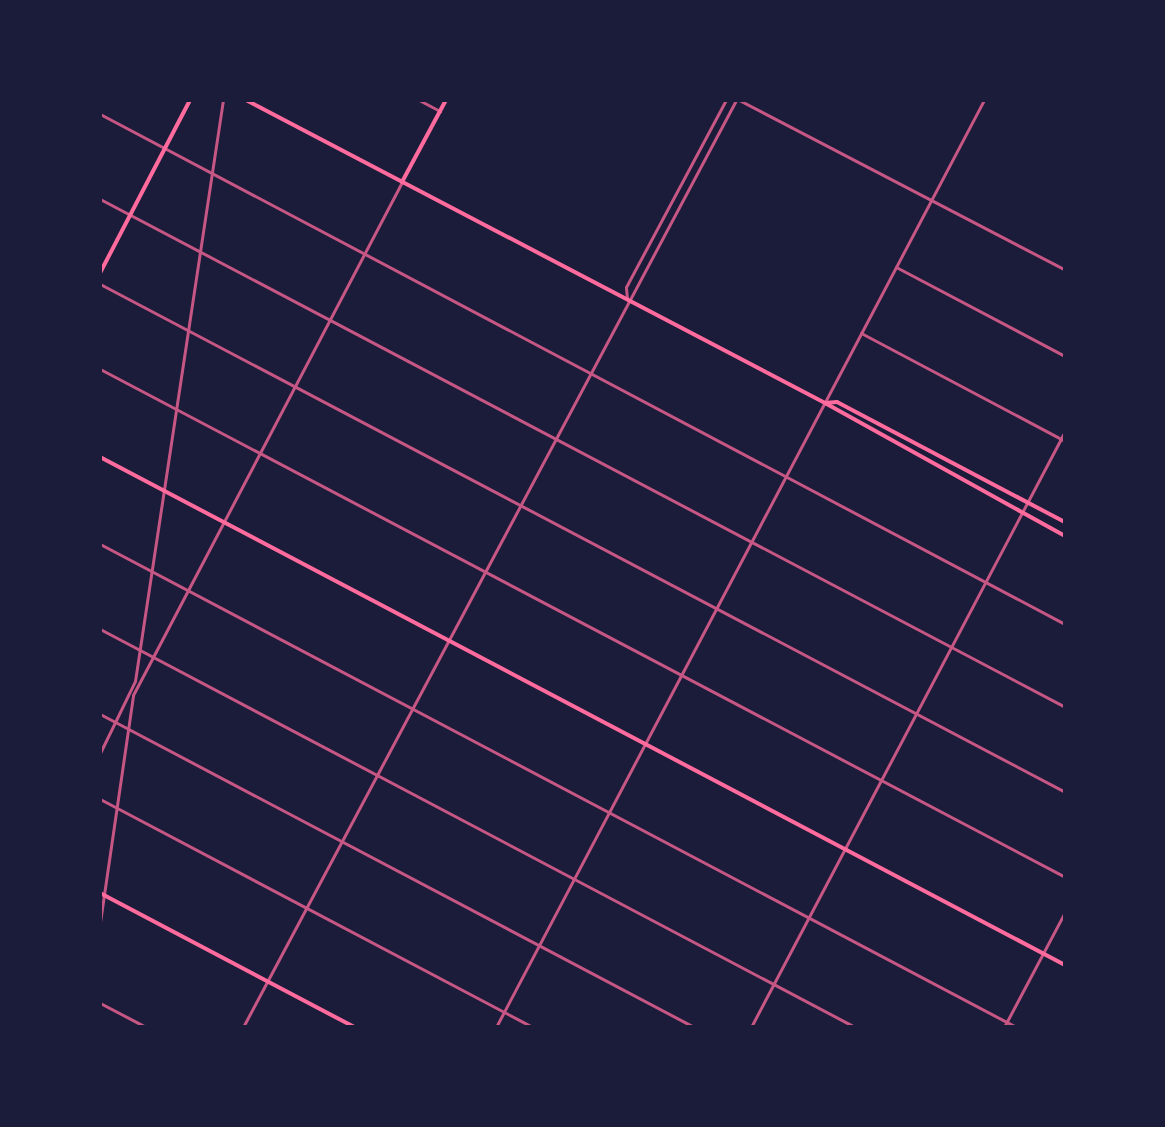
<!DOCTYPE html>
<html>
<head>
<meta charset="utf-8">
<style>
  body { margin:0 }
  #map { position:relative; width:1165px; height:1127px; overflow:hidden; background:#1b1b3a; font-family:"Exo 2",sans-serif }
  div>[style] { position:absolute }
  .minor>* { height:3px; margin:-1.5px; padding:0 1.5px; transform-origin:1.5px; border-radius:1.5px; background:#c65784 }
  .tertiary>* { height:3px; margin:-1.5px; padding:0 1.5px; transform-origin:1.5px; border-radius:1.5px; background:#c65784 }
  .secondary>* { height:4px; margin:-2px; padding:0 2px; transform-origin:2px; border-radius:2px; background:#ff6b9d }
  span { translate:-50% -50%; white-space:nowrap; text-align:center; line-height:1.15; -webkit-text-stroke:8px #1b1b3a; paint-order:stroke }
  .frame { position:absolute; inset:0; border:102px solid #1b1b3a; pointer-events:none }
</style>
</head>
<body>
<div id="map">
  <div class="minor">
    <i style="left:419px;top:100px;width:24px;rotate:28deg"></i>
    <i style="left:739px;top:100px;width:368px;rotate:27.5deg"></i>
    <i style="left:100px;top:114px;width:1091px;rotate:27.86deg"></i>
    <i style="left:100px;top:199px;width:1091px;rotate:27.76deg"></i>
    <i style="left:896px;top:267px;width:191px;rotate:27.8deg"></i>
    <i style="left:100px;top:284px;width:1091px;rotate:27.76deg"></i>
    <i style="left:627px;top:299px;width:12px;rotate:-95deg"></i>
    <i style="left:626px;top:287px;width:212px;rotate:-61.9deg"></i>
    <i style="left:861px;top:333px;width:231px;rotate:27.9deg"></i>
    <i style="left:100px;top:369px;width:1091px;rotate:27.76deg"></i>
    <i style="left:100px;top:544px;width:1036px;rotate:27.8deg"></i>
    <i style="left:100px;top:629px;width:853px;rotate:27.8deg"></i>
    <i style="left:100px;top:714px;width:671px;rotate:27.79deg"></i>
    <i style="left:100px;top:753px;width:80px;rotate:-64.1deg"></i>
    <i style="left:135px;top:681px;width:588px;rotate:-81.39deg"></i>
    <i style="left:100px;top:799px;width:489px;rotate:27.8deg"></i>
    <i style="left:100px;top:922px;width:229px;rotate:-81.7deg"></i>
    <i style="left:133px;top:695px;width:43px;rotate:-62.2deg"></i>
    <i style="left:100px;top:1003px;width:52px;rotate:27.6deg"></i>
    <i style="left:243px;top:1027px;width:1050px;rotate:-61.99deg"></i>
    <i style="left:496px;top:1027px;width:1048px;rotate:-62.24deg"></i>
    <i style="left:751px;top:1027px;width:674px;rotate:-62.22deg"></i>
  </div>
  <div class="tertiary">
    <i style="left:153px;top:657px;width:536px;rotate:-62.34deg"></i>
    <i style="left:1004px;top:1027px;width:130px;rotate:-62.1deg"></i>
  </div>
  <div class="secondary">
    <i style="left:246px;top:100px;width:653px;rotate:27.62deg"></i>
    <i style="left:825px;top:403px;width:274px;rotate:29deg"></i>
    <i style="left:402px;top:182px;width:93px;rotate:-61.8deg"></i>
    <i style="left:100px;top:273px;width:195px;rotate:-62.5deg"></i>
    <i style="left:825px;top:403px;width:12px;rotate:-5deg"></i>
    <i style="left:837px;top:402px;width:258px;rotate:27.8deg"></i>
    <i style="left:100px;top:457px;width:1091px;rotate:27.76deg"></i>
    <i style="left:100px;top:893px;width:287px;rotate:27.8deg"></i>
  </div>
  <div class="frame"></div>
</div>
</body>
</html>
